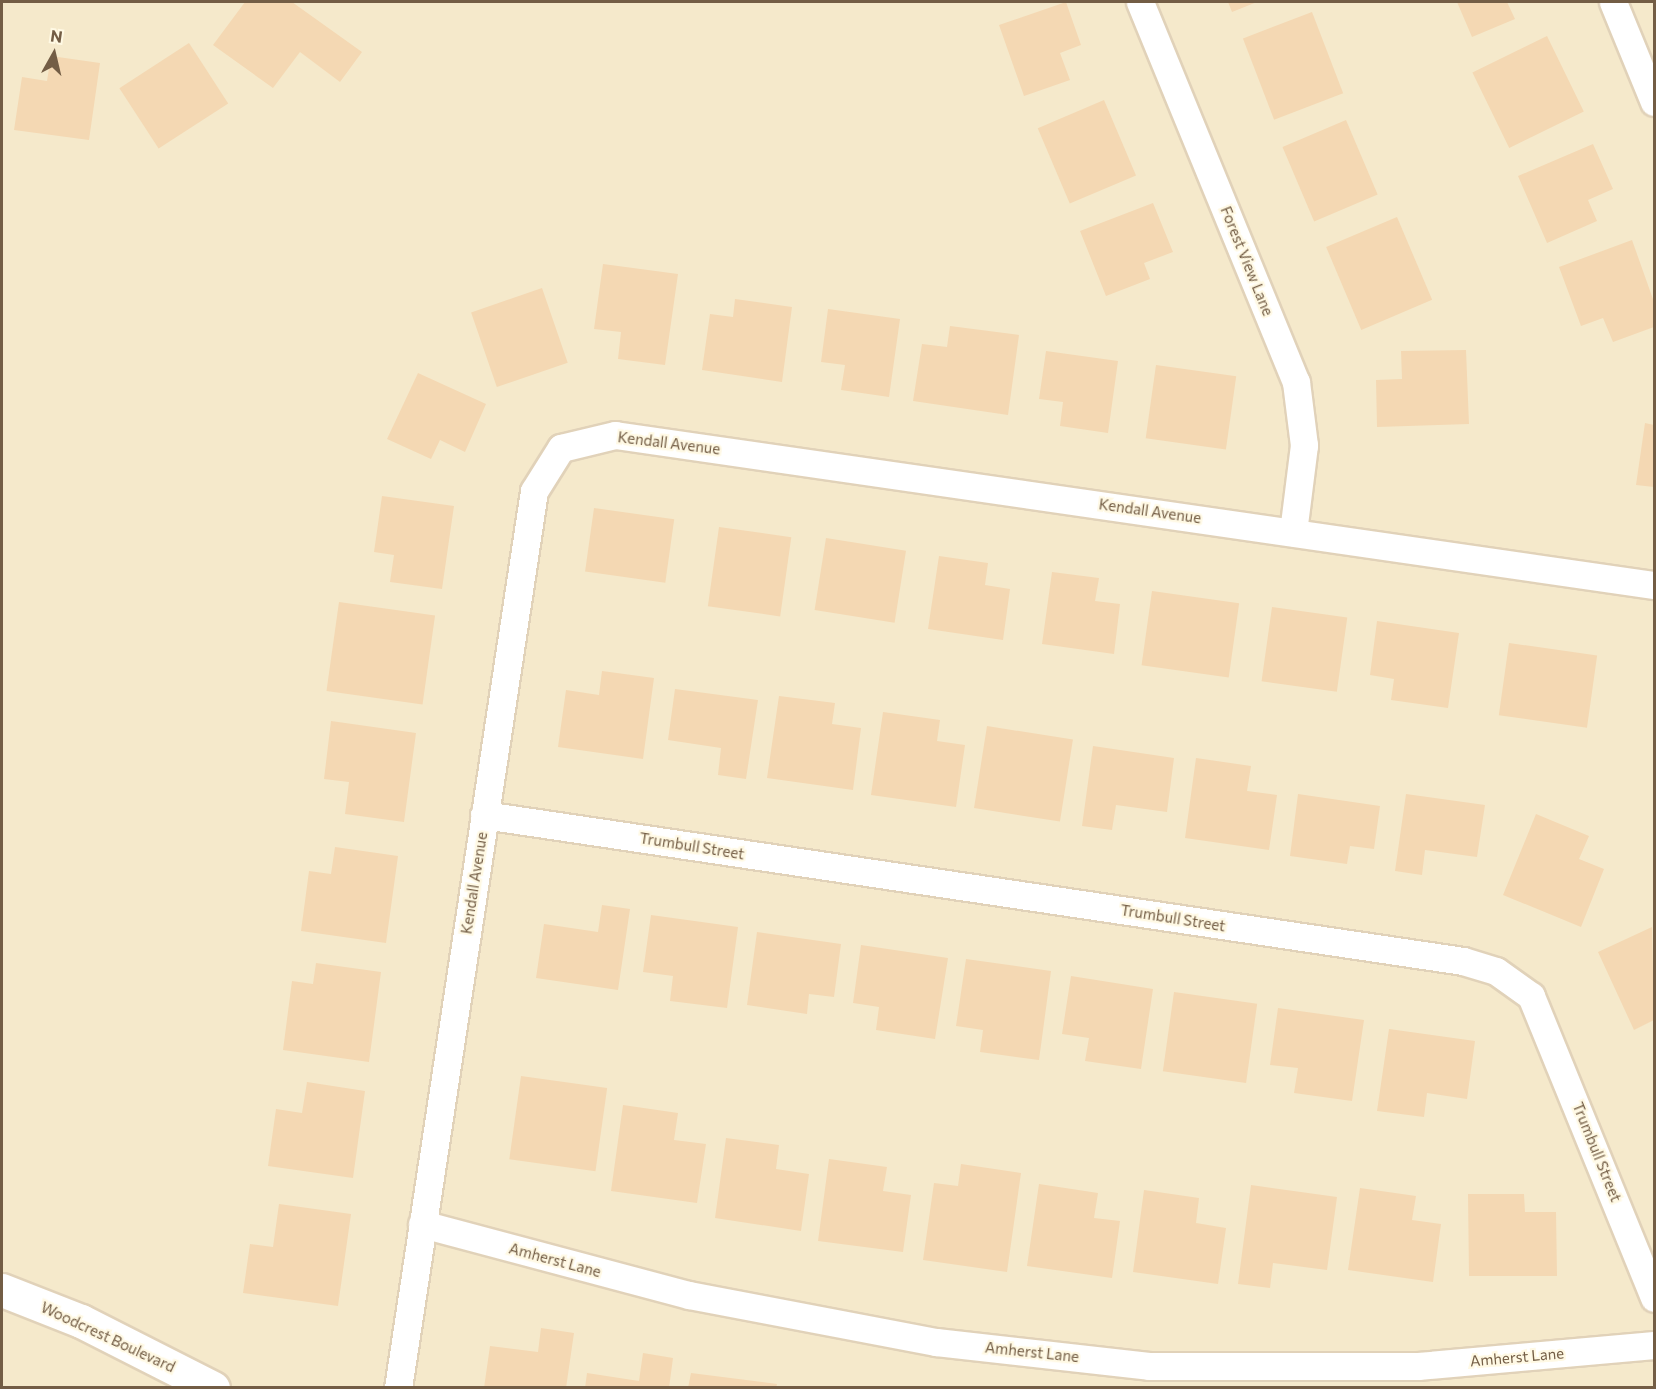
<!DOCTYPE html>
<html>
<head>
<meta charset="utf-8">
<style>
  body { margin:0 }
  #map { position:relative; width:1656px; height:1389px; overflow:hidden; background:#fdf6dc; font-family:Commissioner,sans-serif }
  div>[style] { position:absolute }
  .residential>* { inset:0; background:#f5e9cb; transform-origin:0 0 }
  .building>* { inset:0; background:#f4d8b3; transform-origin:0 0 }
  .roads { filter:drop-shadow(2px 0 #e1d2b9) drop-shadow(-2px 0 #e1d2b9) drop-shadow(0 2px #e1d2b9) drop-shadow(0 -2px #e1d2b9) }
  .street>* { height:27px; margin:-13.5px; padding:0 13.5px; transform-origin:13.5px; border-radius:13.5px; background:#fff }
  .secondary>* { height:33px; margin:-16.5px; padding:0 16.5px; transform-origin:16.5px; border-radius:16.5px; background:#fff }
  span { translate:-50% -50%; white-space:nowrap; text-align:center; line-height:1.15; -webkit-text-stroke:4.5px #fff9e4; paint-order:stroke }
  .street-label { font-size:15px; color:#735d45 }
  .frame { position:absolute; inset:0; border:3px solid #735d45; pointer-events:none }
  .north { position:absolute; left:24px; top:24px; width:60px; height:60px; -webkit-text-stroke:4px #fff9e4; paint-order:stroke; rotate:8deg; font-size:16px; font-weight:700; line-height:24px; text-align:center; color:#735d45 }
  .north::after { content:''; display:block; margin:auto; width:21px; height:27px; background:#735d45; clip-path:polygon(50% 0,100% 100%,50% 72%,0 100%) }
</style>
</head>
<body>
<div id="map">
  <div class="residential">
    <i style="left:2px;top:2px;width:1652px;height:1386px"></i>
  </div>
  <div class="building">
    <i style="clip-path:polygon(245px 2px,292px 2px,362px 52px,340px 82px,300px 52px,273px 88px,213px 45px)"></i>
    <i style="clip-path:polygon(1066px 2px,1081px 45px,1060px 53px,1070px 80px,1024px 96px,999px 25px)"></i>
    <i style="clip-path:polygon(1228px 2px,1257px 2px,1232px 12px)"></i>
    <i style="clip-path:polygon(1457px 2px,1507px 2px,1515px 19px,1472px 37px)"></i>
    <i style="left:1312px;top:12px;width:87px;height:74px;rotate:69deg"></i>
    <i style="left:1547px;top:36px;width:84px;height:83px;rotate:64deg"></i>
    <i style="left:189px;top:43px;width:72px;height:83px;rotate:57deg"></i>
    <i style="clip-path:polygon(51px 56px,100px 63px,89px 140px,14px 130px,22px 77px,47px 81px)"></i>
    <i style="left:1104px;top:100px;width:82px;height:72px;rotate:67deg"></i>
    <i style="left:1346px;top:120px;width:81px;height:69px;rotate:67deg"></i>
    <i style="clip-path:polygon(1593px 144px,1613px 189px,1588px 200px,1597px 221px,1547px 243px,1518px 176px)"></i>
    <i style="clip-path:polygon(1153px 203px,1173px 252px,1144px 263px,1150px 279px,1106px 296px,1080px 231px)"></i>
    <i style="left:1397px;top:217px;width:90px;height:77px;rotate:67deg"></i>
    <i style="clip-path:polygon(1632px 240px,1654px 302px,1654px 327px,1613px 342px,1603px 318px,1581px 326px,1559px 267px)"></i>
    <i style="clip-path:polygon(603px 264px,678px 274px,665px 365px,618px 359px,621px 332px,594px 329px)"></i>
    <i style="left:542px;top:288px;width:79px;height:75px;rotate:71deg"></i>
    <i style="clip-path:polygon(735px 299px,792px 307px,782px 382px,702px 370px,710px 314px,733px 317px)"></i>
    <i style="clip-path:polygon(828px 309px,900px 319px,889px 397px,841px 390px,845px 365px,821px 362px)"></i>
    <i style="clip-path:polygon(950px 326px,1019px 335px,1008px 415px,913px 401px,922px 344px,947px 347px)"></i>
    <i style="clip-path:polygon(1466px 350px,1469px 424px,1377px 427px,1376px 380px,1402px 379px,1401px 351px)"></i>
    <i style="clip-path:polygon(1046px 351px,1118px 361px,1108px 433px,1060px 426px,1063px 402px,1039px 399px)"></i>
    <i style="left:1156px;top:365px;width:81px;height:74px;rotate:8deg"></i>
    <i style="clip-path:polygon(418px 373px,486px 404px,465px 452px,440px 440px,431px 459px,387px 439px)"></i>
    <i style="clip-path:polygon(1645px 423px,1654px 425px,1654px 487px,1636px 485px)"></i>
    <i style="clip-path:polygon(382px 496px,454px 506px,442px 589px,390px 582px,394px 555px,374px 552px)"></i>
    <i style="left:594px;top:508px;width:81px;height:64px;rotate:8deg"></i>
    <i style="left:719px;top:527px;width:73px;height:80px;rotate:8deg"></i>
    <i style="left:826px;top:538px;width:81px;height:73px;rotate:9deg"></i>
    <i style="clip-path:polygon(939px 556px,988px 563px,985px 585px,1010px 589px,1003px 640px,928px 629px)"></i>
    <i style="clip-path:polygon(1052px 572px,1099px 578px,1095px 601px,1120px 604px,1114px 654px,1042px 644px)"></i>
    <i style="left:1152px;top:591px;width:88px;height:75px;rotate:8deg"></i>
    <i style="left:339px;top:602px;width:97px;height:90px;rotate:8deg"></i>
    <i style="left:1272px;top:607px;width:76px;height:75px;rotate:8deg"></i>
    <i style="clip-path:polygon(1377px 621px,1459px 633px,1448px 708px,1391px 700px,1394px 679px,1370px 675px)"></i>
    <i style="left:1509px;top:643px;width:89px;height:73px;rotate:8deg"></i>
    <i style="clip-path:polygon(602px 671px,654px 678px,643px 759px,558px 747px,566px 690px,599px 695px)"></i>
    <i style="clip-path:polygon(675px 689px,758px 700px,746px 779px,718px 775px,721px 748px,668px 740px)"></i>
    <i style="clip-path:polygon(779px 696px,835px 703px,832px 724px,861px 728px,853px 790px,767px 778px)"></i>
    <i style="clip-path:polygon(883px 712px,940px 720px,937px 741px,965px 745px,956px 807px,871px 795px)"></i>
    <i style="clip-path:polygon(331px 721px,416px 733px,404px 822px,345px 814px,349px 782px,324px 779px)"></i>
    <i style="left:987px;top:726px;width:87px;height:83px;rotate:9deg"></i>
    <i style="clip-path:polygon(1093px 746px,1174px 758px,1167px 812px,1116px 805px,1112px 830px,1082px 826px)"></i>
    <i style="clip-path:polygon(1196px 758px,1251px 766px,1247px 791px,1277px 795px,1269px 850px,1185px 838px)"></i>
    <i style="clip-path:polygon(1298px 794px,1380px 806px,1374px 849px,1350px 846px,1347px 864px,1290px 856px)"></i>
    <i style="clip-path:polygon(1406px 794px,1485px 805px,1477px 857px,1425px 850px,1422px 875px,1395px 871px)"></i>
    <i style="clip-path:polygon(1536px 814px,1589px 836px,1579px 859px,1604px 869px,1581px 927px,1503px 895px)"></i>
    <i style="clip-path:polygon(335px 847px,398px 856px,386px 943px,301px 931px,309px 871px,331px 874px)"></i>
    <i style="clip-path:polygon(602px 905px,630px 909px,618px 990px,536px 978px,544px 924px,598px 932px)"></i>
    <i style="clip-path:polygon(651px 915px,738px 927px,727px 1008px,670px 1001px,673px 976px,643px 972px)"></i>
    <i style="clip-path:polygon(1652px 927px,1654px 1020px,1634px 1030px,1598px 952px)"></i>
    <i style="clip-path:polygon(757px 932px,841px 944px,834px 997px,809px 994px,807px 1014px,747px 1005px)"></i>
    <i style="clip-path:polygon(861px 945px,948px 958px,935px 1039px,876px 1030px,879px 1007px,853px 1003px)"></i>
    <i style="clip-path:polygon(966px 959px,1051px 971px,1039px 1060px,980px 1052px,983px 1030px,956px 1026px)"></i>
    <i style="clip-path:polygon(316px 963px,381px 972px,369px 1062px,283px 1050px,292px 981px,313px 984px)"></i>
    <i style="clip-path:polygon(1071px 976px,1153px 989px,1141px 1069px,1085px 1061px,1089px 1038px,1062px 1034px)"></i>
    <i style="left:1174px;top:992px;width:84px;height:80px;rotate:8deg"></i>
    <i style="clip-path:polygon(1278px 1008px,1364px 1020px,1352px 1101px,1294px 1093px,1298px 1068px,1270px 1065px)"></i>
    <i style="clip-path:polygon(1389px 1029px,1475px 1041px,1467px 1099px,1427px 1093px,1424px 1117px,1377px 1111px)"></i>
    <i style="left:521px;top:1076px;width:87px;height:84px;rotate:8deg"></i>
    <i style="clip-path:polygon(307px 1082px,365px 1091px,353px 1178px,268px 1166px,276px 1109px,302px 1113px)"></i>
    <i style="clip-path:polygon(623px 1105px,678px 1113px,674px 1140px,706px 1144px,697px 1203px,611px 1191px)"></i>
    <i style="clip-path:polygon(726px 1138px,779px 1145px,776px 1169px,809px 1174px,801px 1231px,715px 1218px)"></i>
    <i style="clip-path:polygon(829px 1159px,887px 1167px,883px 1191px,911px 1195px,903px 1252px,818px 1241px)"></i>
    <i style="clip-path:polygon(961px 1164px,1021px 1173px,1007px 1272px,923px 1260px,934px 1183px,958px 1186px)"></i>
    <i style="clip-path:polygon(1039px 1184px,1098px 1193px,1094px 1218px,1120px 1221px,1112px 1278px,1027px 1266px)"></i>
    <i style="clip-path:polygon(1251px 1185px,1337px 1197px,1327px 1270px,1273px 1263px,1270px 1288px,1238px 1284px)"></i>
    <i style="clip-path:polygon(1360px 1188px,1416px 1196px,1412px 1220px,1441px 1224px,1433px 1282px,1348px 1270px)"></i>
    <i style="clip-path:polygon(1144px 1190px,1199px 1198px,1196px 1223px,1226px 1228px,1218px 1284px,1133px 1272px)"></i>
    <i style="clip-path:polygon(1468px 1194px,1524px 1194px,1525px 1212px,1556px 1212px,1557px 1276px,1469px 1276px)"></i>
    <i style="clip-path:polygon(279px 1204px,351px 1214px,338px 1306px,243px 1293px,250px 1244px,273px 1247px)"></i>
    <i style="clip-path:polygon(541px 1328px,574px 1333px,566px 1388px,484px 1388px,490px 1346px,538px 1352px)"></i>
    <i style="clip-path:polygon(643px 1353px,673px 1358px,669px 1388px,585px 1388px,587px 1373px,639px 1381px)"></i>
    <i style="clip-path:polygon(691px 1373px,777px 1384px,776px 1388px,688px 1388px)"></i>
  </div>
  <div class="roads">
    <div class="street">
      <i style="left:1140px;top:2px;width:411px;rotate:67.7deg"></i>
      <i style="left:1296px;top:382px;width:64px;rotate:82.8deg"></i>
      <i style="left:1304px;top:445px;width:88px;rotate:97.2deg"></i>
      <i style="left:1613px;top:2px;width:108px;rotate:67.7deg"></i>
      <i style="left:484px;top:815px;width:990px;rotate:8.48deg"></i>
      <i style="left:1463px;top:961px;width:34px;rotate:17deg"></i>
      <i style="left:1496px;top:971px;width:43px;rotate:35.5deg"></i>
      <i style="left:1531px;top:996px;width:326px;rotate:67.8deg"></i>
      <i style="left:422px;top:1224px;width:276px;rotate:14.9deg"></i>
      <i style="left:689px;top:1295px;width:251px;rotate:10.8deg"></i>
      <i style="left:936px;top:1342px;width:214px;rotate:6.4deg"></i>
      <i style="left:1149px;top:1366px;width:269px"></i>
      <i style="left:1418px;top:1366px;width:237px;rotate:-5.1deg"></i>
      <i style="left:398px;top:1388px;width:907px;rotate:-81.38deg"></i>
      <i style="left:534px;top:491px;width:51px;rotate:-57.9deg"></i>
      <i style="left:561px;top:448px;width:56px;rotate:-13.5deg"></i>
      <i style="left:615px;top:435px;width:1050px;rotate:8.22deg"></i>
    </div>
    <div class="secondary">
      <i style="left:2px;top:1290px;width:85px;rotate:21.4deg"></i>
      <i style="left:81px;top:1321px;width:148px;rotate:26.9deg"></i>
    </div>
  </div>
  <div class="street-label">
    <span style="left:1247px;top:261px;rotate:68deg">Forest View Lane</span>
    <span style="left:669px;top:443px;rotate:7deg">Kendall Avenue</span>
    <span style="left:1150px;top:511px;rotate:8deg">Kendall Avenue</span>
    <span style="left:692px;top:846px;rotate:9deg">Trumbull Street</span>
    <span style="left:474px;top:883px;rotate:-81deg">Kendall Avenue</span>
    <span style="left:1173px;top:918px;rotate:9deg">Trumbull Street</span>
    <span style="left:1597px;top:1152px;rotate:68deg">Trumbull Street</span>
    <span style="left:555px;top:1260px;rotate:15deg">Amherst Lane</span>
    <span style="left:108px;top:1337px;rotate:25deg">Woodcrest Boulevard</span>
    <span style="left:1032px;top:1352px;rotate:6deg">Amherst Lane</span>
    <span style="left:1517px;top:1357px;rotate:-5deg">Amherst Lane</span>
  </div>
  <div class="frame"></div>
  <div class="north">N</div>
</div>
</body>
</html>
